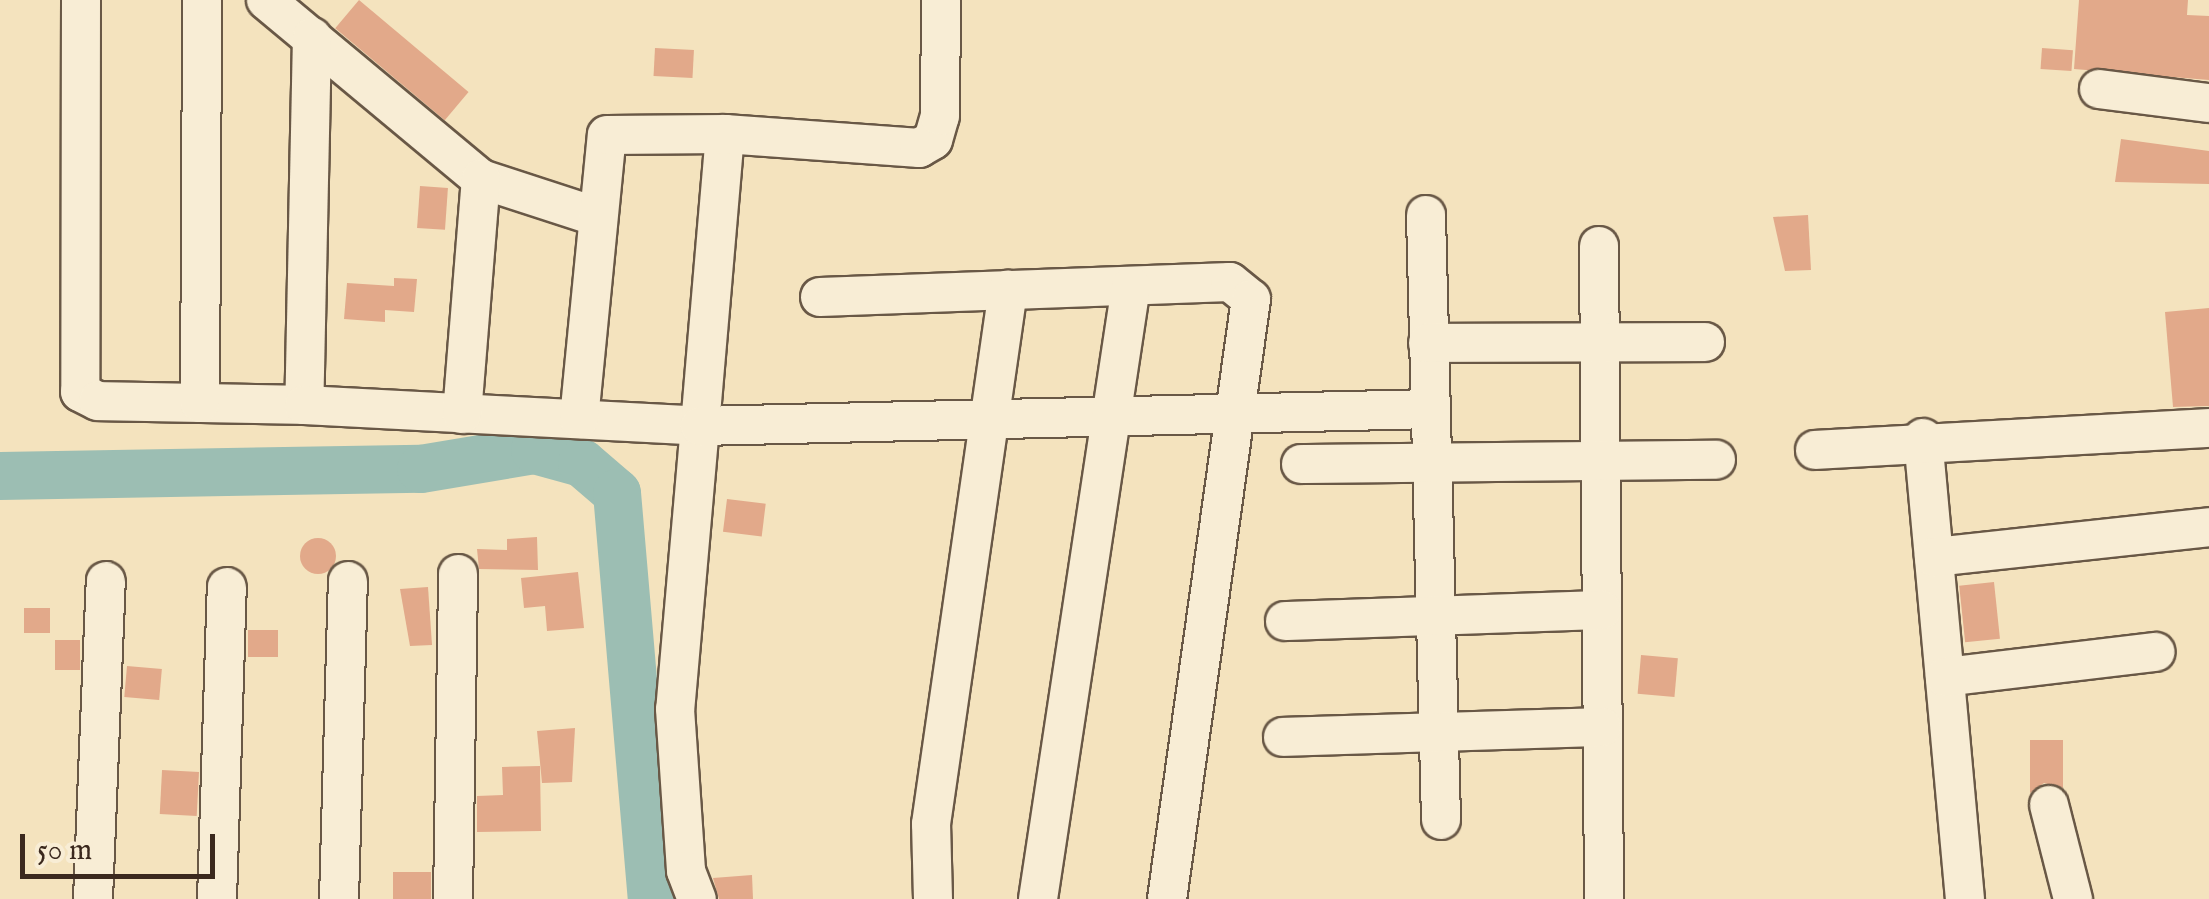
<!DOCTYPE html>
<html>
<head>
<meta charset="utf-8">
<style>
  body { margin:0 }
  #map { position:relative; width:2209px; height:899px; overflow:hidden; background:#f4e3be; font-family:"IM FELL English",serif }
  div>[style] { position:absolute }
  .river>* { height:48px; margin:-24px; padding:0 24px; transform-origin:24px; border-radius:24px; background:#9cbeb3 }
  .building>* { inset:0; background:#e2a98a; transform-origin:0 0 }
  .round { border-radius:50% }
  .roads { filter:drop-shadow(2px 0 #695846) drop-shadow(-2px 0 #695846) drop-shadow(0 2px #695846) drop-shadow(0 -2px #695846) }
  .minor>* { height:38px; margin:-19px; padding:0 19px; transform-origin:19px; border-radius:19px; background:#f8edd5 }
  span { translate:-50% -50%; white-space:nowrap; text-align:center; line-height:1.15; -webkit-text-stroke:10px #f8edd5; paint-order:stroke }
  .scale { position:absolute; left:20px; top:834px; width:195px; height:45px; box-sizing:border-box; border:5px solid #3b291e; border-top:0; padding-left:12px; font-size:30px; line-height:35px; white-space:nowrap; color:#3b291e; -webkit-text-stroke:8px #f8edd5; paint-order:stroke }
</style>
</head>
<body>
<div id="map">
  <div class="river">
    <i style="left:0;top:476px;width:421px;rotate:-1deg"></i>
    <i style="left:421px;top:469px;width:116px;rotate:-9.5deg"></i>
    <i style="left:535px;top:450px;width:49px;rotate:15.5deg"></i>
    <i style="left:582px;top:463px;width:46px;rotate:40.6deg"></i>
    <i style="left:617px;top:493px;width:408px;rotate:85.1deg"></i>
  </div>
  <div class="building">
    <i style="left:359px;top:0;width:143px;height:37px;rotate:40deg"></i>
    <i style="clip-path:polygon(2079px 0,2188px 0,2187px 15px,2209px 16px,2209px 80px,2074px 69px)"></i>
    <i style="left:655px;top:48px;width:39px;height:28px;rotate:3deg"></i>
    <i style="left:2042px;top:48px;width:31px;height:21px;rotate:4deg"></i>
    <i style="clip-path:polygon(2121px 139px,2209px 151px,2209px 184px,2115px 182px)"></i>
    <i style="left:420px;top:186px;width:28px;height:42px;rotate:4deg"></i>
    <i style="clip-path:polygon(1808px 215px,1811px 270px,1785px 271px,1773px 217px)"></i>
    <i style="clip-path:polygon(394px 278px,417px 279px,414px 312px,385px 310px,385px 322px,344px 319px,347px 283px,394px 286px)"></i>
    <i style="clip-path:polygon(2209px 308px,2209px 406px,2173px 407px,2165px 312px)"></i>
    <i style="left:727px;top:499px;width:39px;height:33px;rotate:7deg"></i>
    <i style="clip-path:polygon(537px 537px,538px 570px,479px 569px,477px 549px,507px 550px,507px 539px)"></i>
    <i class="round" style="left:300px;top:538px;width:36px;height:36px"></i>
    <i style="clip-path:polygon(578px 572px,584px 628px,547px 631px,545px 606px,524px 608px,521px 578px)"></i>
    <i style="left:1994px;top:582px;width:57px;height:35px;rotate:84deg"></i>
    <i style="clip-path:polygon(428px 587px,432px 645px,410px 646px,400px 589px)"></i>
    <i style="left:24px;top:608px;width:26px;height:25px"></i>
    <i style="left:248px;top:630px;width:30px;height:27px"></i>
    <i style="left:55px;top:640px;width:25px;height:30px"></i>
    <i style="left:1641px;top:655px;width:37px;height:39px;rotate:5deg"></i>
    <i style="left:127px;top:666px;width:35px;height:31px;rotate:5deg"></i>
    <i style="clip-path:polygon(575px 728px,572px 782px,542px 783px,537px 731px)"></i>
    <i style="clip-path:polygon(2030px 740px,2063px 740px,2063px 788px,2044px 783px,2030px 793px)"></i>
    <i style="clip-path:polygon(540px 766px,541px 831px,477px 832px,477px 796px,503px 795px,502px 767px)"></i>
    <i style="left:199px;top:772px;width:44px;height:37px;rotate:93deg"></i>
    <i style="left:393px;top:872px;width:38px;height:27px"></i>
    <i style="clip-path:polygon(752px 875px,753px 899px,719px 899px,713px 878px)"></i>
  </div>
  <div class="roads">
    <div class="minor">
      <i style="left:81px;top:0;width:392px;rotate:90.1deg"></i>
      <i style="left:80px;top:392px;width:20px;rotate:27deg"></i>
      <i style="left:98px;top:401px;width:206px;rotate:1.1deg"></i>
      <i style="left:266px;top:0;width:280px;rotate:39.8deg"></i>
      <i style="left:481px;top:179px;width:120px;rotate:18deg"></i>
      <i style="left:312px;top:37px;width:368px;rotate:91.2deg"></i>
      <i style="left:304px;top:405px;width:397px;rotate:3deg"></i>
      <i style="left:700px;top:426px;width:284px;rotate:95deg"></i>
      <i style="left:675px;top:709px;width:162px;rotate:86.1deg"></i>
      <i style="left:686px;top:871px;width:30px;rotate:69deg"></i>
      <i style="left:2099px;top:89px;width:111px;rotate:7.3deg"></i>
      <i style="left:725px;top:134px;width:293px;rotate:94.9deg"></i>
      <i style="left:700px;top:426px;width:730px;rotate:-1.33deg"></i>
      <i style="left:1426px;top:215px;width:605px;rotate:88.58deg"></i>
      <i style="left:1599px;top:246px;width:653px;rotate:89.56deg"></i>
      <i style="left:820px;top:297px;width:410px;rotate:-2.1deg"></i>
      <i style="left:1230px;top:282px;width:27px;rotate:39deg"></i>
      <i style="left:1251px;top:299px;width:606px;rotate:97.97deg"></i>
      <i style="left:1428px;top:343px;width:277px;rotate:-0.2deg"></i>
      <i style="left:200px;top:403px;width:403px;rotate:-89.7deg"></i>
      <i style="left:462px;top:414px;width:236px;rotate:-85.4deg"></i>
      <i style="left:579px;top:419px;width:285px;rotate:-84.4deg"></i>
      <i style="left:607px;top:135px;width:118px;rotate:-0.5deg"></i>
      <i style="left:725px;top:134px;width:195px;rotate:4.1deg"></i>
      <i style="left:919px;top:148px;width:16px;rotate:-30deg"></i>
      <i style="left:933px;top:140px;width:25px;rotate:-74deg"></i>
      <i style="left:940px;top:116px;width:116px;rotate:-89.5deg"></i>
      <i style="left:1923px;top:438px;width:463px;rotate:84.8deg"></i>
      <i style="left:1815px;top:450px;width:395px;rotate:-3.2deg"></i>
      <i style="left:1301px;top:464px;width:415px;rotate:-0.6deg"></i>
      <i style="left:1934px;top:557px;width:277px;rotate:-6.2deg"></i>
      <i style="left:1285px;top:621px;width:317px;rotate:-2deg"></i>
      <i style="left:1945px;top:677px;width:212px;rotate:-6.8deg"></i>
      <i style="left:1283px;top:737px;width:319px;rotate:-1.8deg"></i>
      <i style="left:2049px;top:805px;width:97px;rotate:75.7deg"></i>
      <i style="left:93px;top:899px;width:318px;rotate:-87.7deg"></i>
      <i style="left:217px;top:899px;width:312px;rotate:-88.2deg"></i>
      <i style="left:339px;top:899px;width:318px;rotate:-88.4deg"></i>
      <i style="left:453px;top:899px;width:325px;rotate:-89.1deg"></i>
      <i style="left:933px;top:899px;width:75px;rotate:-91.5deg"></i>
      <i style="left:931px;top:824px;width:540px;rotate:-81.79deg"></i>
      <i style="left:1038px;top:899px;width:620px;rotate:-81.37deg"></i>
    </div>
  </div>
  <div class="scale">50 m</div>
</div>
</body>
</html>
